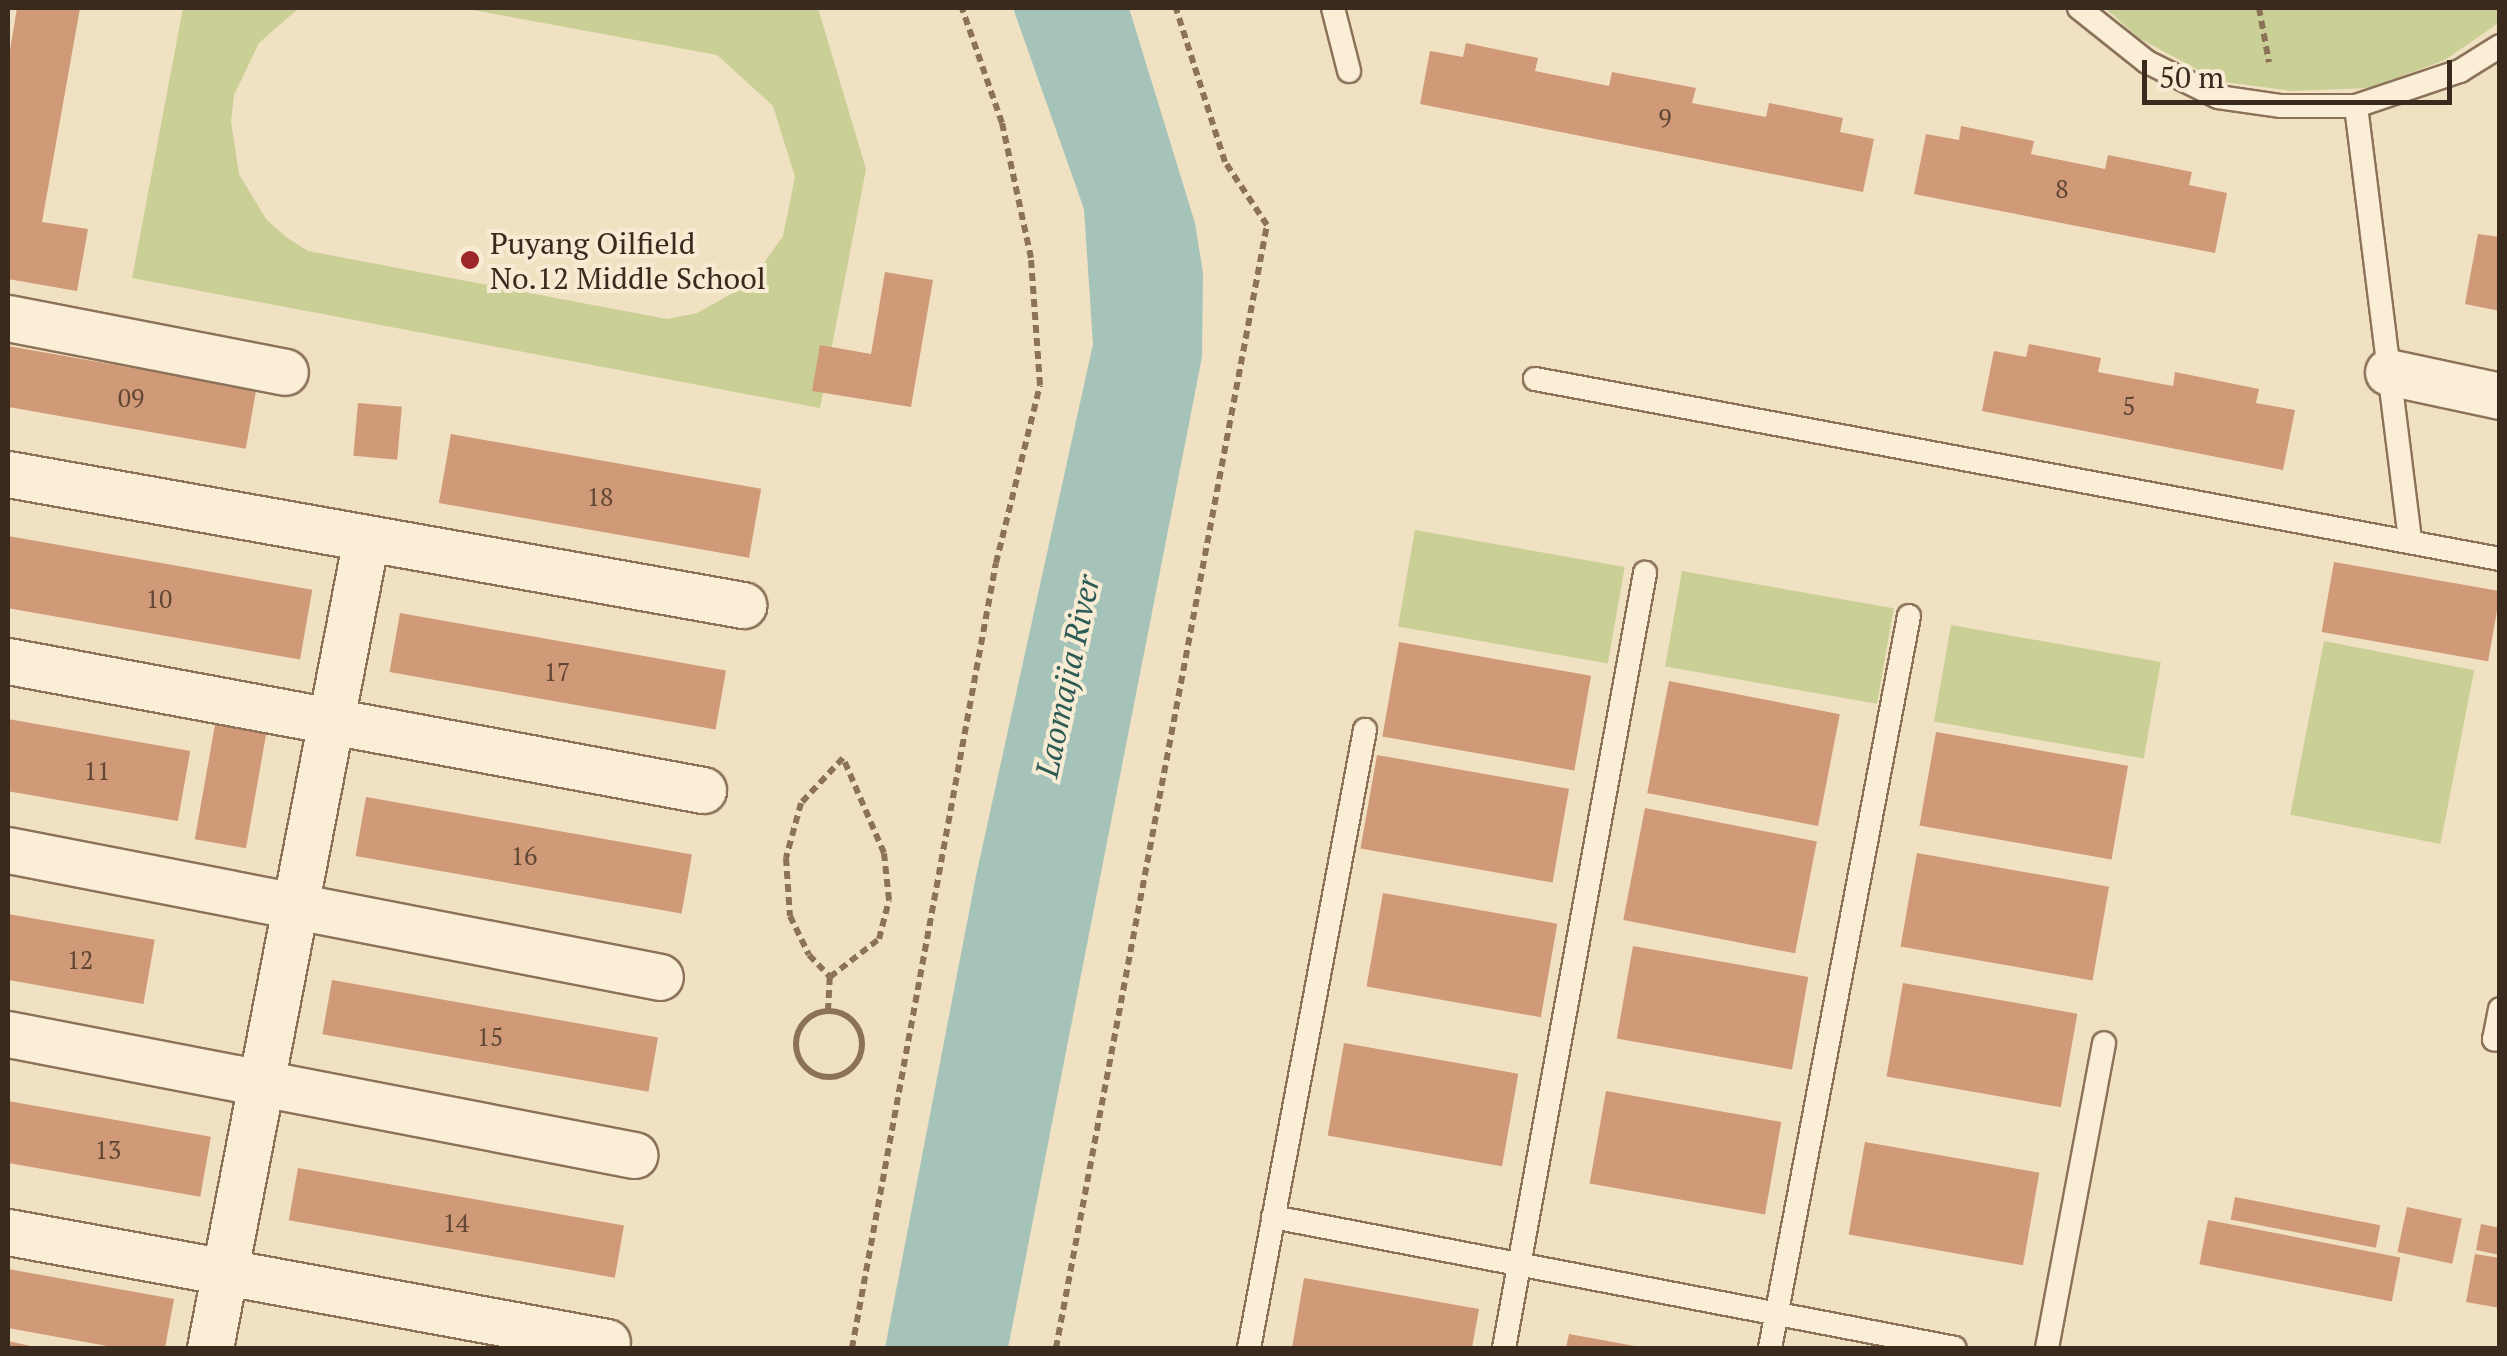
<!DOCTYPE html>
<html>
<head>
<meta charset="utf-8">
<style>
  body { margin:0 }
  #map { position:relative; width:2507px; height:1356px; overflow:hidden; background:#f0e1c3; font-family:"PT Serif",serif }
  div>[style] { position:absolute }
  .green>* { inset:0; background:#cacf96; transform-origin:0 0 }
  .water>* { inset:0; background:#a5c3b9 }
  .building>* { inset:0; background:#d09977; transform-origin:0 0 }
  .path>* { height:6px; margin-top:-3px; transform-origin:0; background:repeating-linear-gradient(90deg,#8b7259 0 8px,transparent 0 13px) }
  .path>.ring { margin:-3px; padding:0; box-sizing:content-box; background:none; border:6px solid #8b7259; border-radius:50% }
  .roads { filter:drop-shadow(2px 0 #8b7259) drop-shadow(-2px 0 #8b7259) drop-shadow(0 2px #8b7259) drop-shadow(0 -2px #8b7259) }
  .lane>* { height:22px; margin:-11px; padding:0 11px; transform-origin:11px; border-radius:11px; background:#faeed7 }
  .street>* { height:45px; margin:-22.5px; padding:0 22.5px; transform-origin:22.5px; border-radius:22.5px; background:#faeed7 }
  .dots>* { width:28px; height:28px; translate:-50% -50%; box-sizing:border-box; border:5px solid #f7ebd3; border-radius:50% }
  span { translate:-50% -50%; white-space:nowrap; text-align:center; line-height:1.15; -webkit-text-stroke:8px #f7ebd3; paint-order:stroke }
  .number-label { font-size:25px; color:#604634 }
  .number-label span { -webkit-text-stroke-width:0 }
  .poi-label { font-size:30px; color:#3a2a1e }
  .left { translate:0 -50%; text-align:left }
  .water-label { font-size:32px; color:#2c5b56; font-style:italic }
  .frame { position:absolute; inset:0; border:10px solid #3a2a1e; pointer-events:none }
  .scale { position:absolute; left:2142px; top:60px; width:310px; height:45px; box-sizing:border-box; border:5px solid #3a2a1e; border-top:0; padding-left:12px; font-size:30px; line-height:35px; white-space:nowrap; color:#3a2a1e; -webkit-text-stroke:8px #f7ebd3; paint-order:stroke }
</style>
</head>
<body>
<div id="map">
  <div class="green">
    <i style="clip-path:polygon(183px 8px,299px 8px,259px 43px,234px 95px,231px 122px,239px 174px,266px 219px,286px 237px,308px 251px,667px 319px,697px 313px,749px 284px,783px 236px,795px 177px,773px 106px,717px 55px,462px 8px,818px 8px,866px 169px,820px 408px,132px 278px)"></i>
    <i style="clip-path:polygon(2105px 8px,2499px 8px,2500px 22px,2445px 60px,2370px 88px,2292px 91px,2218px 81px,2139px 38px)"></i>
    <i style="left:1415px;top:530px;width:213px;height:98px;rotate:10deg"></i>
    <i style="left:1682px;top:571px;width:215px;height:97px;rotate:10deg"></i>
    <i style="left:1951px;top:625px;width:213px;height:98px;rotate:10deg"></i>
    <i style="left:2324px;top:641px;width:153px;height:177px;rotate:11deg"></i>
  </div>
  <div class="water">
    <i style="clip-path:polygon(1013px 8px,1129px 8px,1195px 223px,1203px 273px,1202px 357px,1008px 1348px,885px 1348px,976px 876px,1093px 344px,1084px 209px)"></i>
  </div>
  <div class="building">
    <i style="clip-path:polygon(17px 8px,80px 8px,42px 222px,88px 229px,77px 291px,8px 279px,8px 62px)"></i>
    <i style="clip-path:polygon(1466px 43px,1538px 58px,1535px 71px,1609px 86px,1612px 72px,1696px 88px,1692px 103px,1766px 117px,1769px 103px,1843px 118px,1840px 132px,1874px 139px,1863px 192px,1420px 104px,1430px 51px,1463px 57px)"></i>
    <i style="clip-path:polygon(1961px 126px,2034px 141px,2031px 154px,2105px 169px,2108px 155px,2192px 172px,2189px 185px,2227px 193px,2215px 253px,1914px 194px,1926px 134px,1959px 140px)"></i>
    <i style="clip-path:polygon(2478px 234px,2500px 237px,2500px 311px,2465px 304px)"></i>
    <i style="clip-path:polygon(885px 272px,933px 280px,911px 407px,812px 391px,820px 345px,871px 354px)"></i>
    <i style="clip-path:polygon(2029px 344px,2101px 358px,2098px 372px,2173px 386px,2175px 372px,2259px 389px,2256px 403px,2295px 410px,2283px 470px,1982px 411px,1994px 351px,2026px 357px)"></i>
    <i style="left:8px;top:346px;width:252px;height:60px;rotate:10deg"></i>
    <i style="left:358px;top:403px;width:44px;height:53px;rotate:5deg"></i>
    <i style="left:451px;top:434px;width:315px;height:70px;rotate:10deg"></i>
    <i style="left:8px;top:536px;width:309px;height:71px;rotate:10deg"></i>
    <i style="left:2334px;top:562px;width:169px;height:71px;rotate:10deg"></i>
    <i style="left:400px;top:613px;width:331px;height:60px;rotate:10deg"></i>
    <i style="left:1399px;top:642px;width:195px;height:96px;rotate:10deg"></i>
    <i style="left:1669px;top:681px;width:174px;height:114px;rotate:11deg"></i>
    <i style="left:8px;top:719px;width:185px;height:71px;rotate:10deg"></i>
    <i style="left:216px;top:719px;width:52px;height:122px;rotate:10deg"></i>
    <i style="left:1936px;top:732px;width:195px;height:95px;rotate:10deg"></i>
    <i style="left:1377px;top:755px;width:195px;height:95px;rotate:10deg"></i>
    <i style="left:366px;top:797px;width:331px;height:60px;rotate:10deg"></i>
    <i style="left:1645px;top:808px;width:175px;height:114px;rotate:11deg"></i>
    <i style="left:1917px;top:853px;width:195px;height:95px;rotate:10deg"></i>
    <i style="left:1383px;top:893px;width:177px;height:95px;rotate:10deg"></i>
    <i style="left:8px;top:914px;width:149px;height:65px;rotate:10deg"></i>
    <i style="left:1633px;top:946px;width:178px;height:94px;rotate:10deg"></i>
    <i style="left:332px;top:980px;width:331px;height:55px;rotate:10deg"></i>
    <i style="left:1903px;top:983px;width:177px;height:95px;rotate:10deg"></i>
    <i style="left:1344px;top:1043px;width:177px;height:94px;rotate:10deg"></i>
    <i style="left:1606px;top:1091px;width:178px;height:94px;rotate:10deg"></i>
    <i style="left:8px;top:1101px;width:206px;height:61px;rotate:10deg"></i>
    <i style="left:1865px;top:1142px;width:177px;height:94px;rotate:10deg"></i>
    <i style="left:298px;top:1168px;width:331px;height:53px;rotate:10deg"></i>
    <i style="left:2235px;top:1197px;width:148px;height:23px;rotate:11deg"></i>
    <i style="left:2407px;top:1207px;width:56px;height:46px;rotate:12deg"></i>
    <i style="left:2208px;top:1220px;width:196px;height:45px;rotate:11deg"></i>
    <i style="clip-path:polygon(2481px 1224px,2500px 1228px,2500px 1255px,2476px 1250px)"></i>
    <i style="clip-path:polygon(2475px 1254px,2500px 1258px,2500px 1308px,2466px 1302px)"></i>
    <i style="clip-path:polygon(8px 1269px,174px 1299px,165px 1348px,118px 1348px,8px 1328px)"></i>
    <i style="clip-path:polygon(1304px 1278px,1479px 1309px,1472px 1348px,1292px 1348px)"></i>
    <i style="clip-path:polygon(1569px 1334px,1640px 1347px,1640px 1348px,1566px 1348px)"></i>
    <i style="clip-path:polygon(8px 1341px,35px 1347px,35px 1348px,8px 1348px)"></i>
  </div>
  <div class="path">
    <i style="left:2259px;top:8px;width:55px;rotate:79.5deg"></i>
    <i style="left:828px;top:1011px;width:34px;rotate:-87deg"></i>
    <i style="left:830px;top:977px;width:62px;rotate:-37.8deg"></i>
    <i style="left:879px;top:939px;width:40px;rotate:-75.6deg"></i>
    <i style="left:889px;top:900px;width:47px;rotate:-96.1deg"></i>
    <i style="left:884px;top:853px;width:103px;rotate:-113.3deg"></i>
    <i style="left:843px;top:758px;width:62px;rotate:133deg"></i>
    <i style="left:801px;top:803px;width:57px;rotate:105.3deg"></i>
    <i style="left:786px;top:858px;width:58px;rotate:86.1deg"></i>
    <i style="left:790px;top:916px;width:43px;rotate:64deg"></i>
    <i style="left:809px;top:955px;width:30px;rotate:46deg"></i>
    <i class="ring" style="left:796px;top:1011px;width:60px;height:60px"></i>
    <i style="left:852px;top:1348px;width:798px;rotate:-79.61deg"></i>
    <i style="left:996px;top:563px;width:183px;rotate:-76.1deg"></i>
    <i style="left:1040px;top:385px;width:127px;rotate:-94.1deg"></i>
    <i style="left:1031px;top:258px;width:138px;rotate:-102.1deg"></i>
    <i style="left:1002px;top:123px;width:122px;rotate:-109.2deg"></i>
    <i style="left:1056px;top:1348px;width:1143px;rotate:-79.36deg"></i>
    <i style="left:1267px;top:225px;width:76px;rotate:-123.7deg"></i>
    <i style="left:1225px;top:162px;width:162px;rotate:-107.7deg"></i>
  </div>
  <div class="roads">
    <div class="lane">
      <i style="left:1333px;top:8px;width:65px;rotate:75.7deg"></i>
      <i style="left:2079px;top:8px;width:87px;rotate:38.5deg"></i>
      <i style="left:2147px;top:62px;width:79px;rotate:26.2deg"></i>
      <i style="left:2218px;top:97px;width:64px;rotate:8.1deg"></i>
      <i style="left:2281px;top:106px;width:75px"></i>
      <i style="left:2356px;top:106px;width:110px;rotate:-18.6deg"></i>
      <i style="left:2460px;top:71px;width:47px;rotate:-32deg"></i>
      <i style="left:2356px;top:106px;width:438px;rotate:82.9deg"></i>
      <i style="left:1535px;top:379px;width:982px;rotate:10.57deg"></i>
      <i style="left:2500px;top:1009px;width:31px;rotate:101deg"></i>
      <i style="left:2494px;top:1039px;width:6px;rotate:9deg"></i>
      <i style="left:1273px;top:1217px;width:694px;rotate:10.87deg"></i>
      <i style="left:1249px;top:1348px;width:629px;rotate:-79.37deg"></i>
      <i style="left:1504px;top:1348px;width:788px;rotate:-79.69deg"></i>
      <i style="left:1770px;top:1348px;width:745px;rotate:-79.25deg"></i>
      <i style="left:2047px;top:1348px;width:310px;rotate:-79.4deg"></i>
    </div>
    <div class="street">
      <i style="left:8px;top:318px;width:282px;rotate:11deg"></i>
      <i style="left:2388px;top:372px;width:115px;rotate:12.1deg"></i>
      <i style="left:8px;top:474px;width:747px;rotate:10.11deg"></i>
      <i style="left:8px;top:661px;width:707px;rotate:10.52deg"></i>
      <i style="left:8px;top:850px;width:664px;rotate:11.02deg"></i>
      <i style="left:8px;top:1034px;width:638px;rotate:10.94deg"></i>
      <i style="left:8px;top:1232px;width:609px;rotate:10.41deg"></i>
      <i style="left:210px;top:1348px;width:824px;rotate:-79.09deg"></i>
    </div>
  </div>
  <div class="dots">
    <i style="left:470px;top:260px;background:#9d262b"></i>
  </div>
  <div class="number-label">
    <span style="left:1665px;top:118px">9</span>
    <span style="left:2062px;top:189px">8</span>
    <span style="left:131px;top:398px">09</span>
    <span style="left:2129px;top:406px">5</span>
    <span style="left:600px;top:497px">18</span>
    <span style="left:159px;top:599px">10</span>
    <span style="left:557px;top:672px">17</span>
    <span style="left:97px;top:771px">11</span>
    <span style="left:524px;top:856px">16</span>
    <span style="left:80px;top:960px">12</span>
    <span style="left:490px;top:1037px">15</span>
    <span style="left:108px;top:1150px">13</span>
    <span style="left:456px;top:1223px">14</span>
  </div>
  <div class="poi-label">
    <span class="left" style="left:490px;top:260px">Puyang Oilfield<br>No.12 Middle School</span>
  </div>
  <div class="water-label">
    <span style="left:1067px;top:676px;rotate:-78deg">Laomajia River</span>
  </div>
  <div class="frame"></div>
  <div class="scale">50 m</div>
</div>
</body>
</html>
